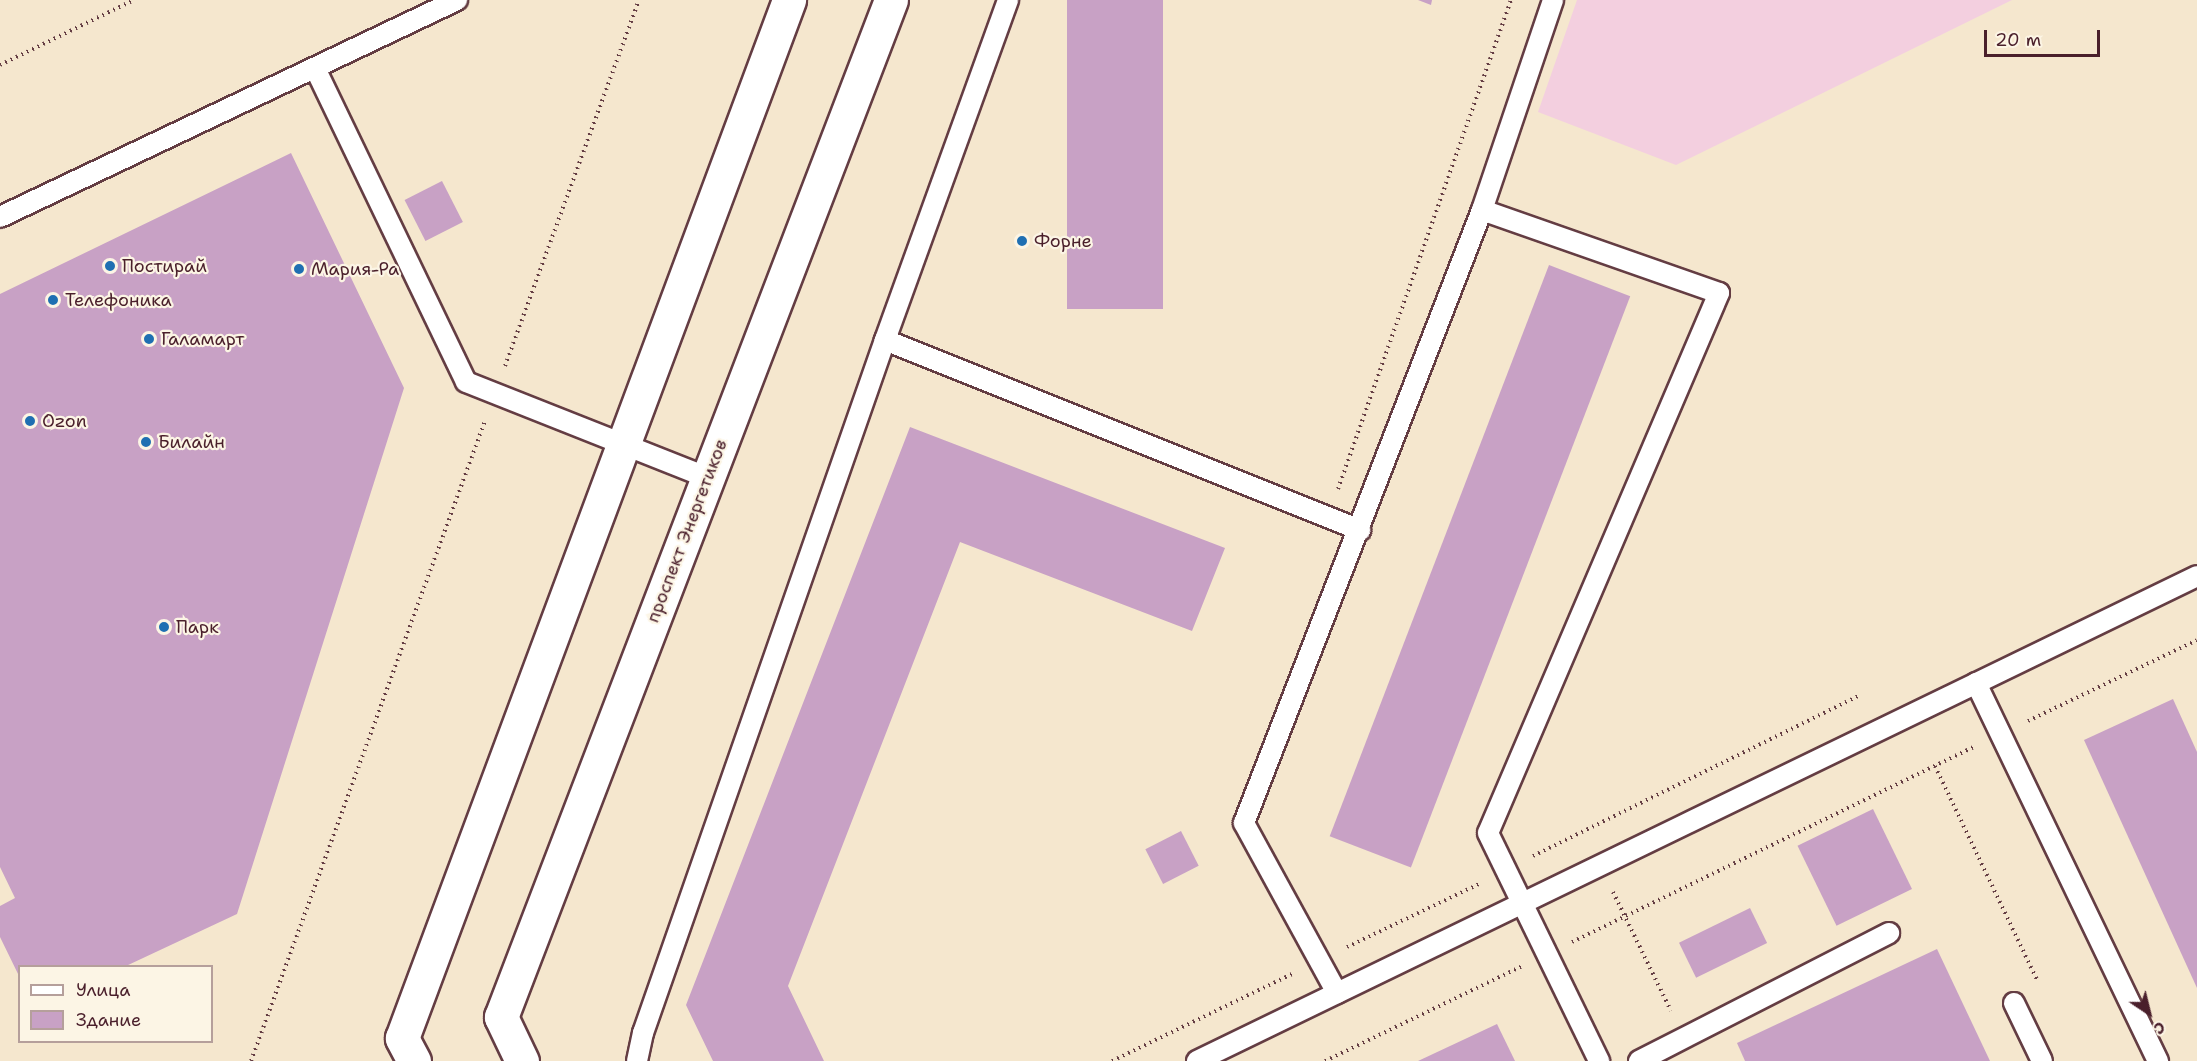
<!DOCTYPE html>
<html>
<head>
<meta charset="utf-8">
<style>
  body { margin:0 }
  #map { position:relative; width:2197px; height:1061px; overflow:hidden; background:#f5e7ce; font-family:"Shantell Sans",sans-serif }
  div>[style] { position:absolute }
  .built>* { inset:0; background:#f3cfdf }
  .building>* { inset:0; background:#c8a1c5; transform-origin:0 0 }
  .path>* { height:4px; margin-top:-2px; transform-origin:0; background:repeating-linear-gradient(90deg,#643d43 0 1.5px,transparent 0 6px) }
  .roads { filter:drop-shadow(2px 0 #643d43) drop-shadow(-2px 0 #643d43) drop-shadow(0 2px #643d43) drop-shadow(0 -2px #643d43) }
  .lane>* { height:20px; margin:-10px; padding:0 10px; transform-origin:10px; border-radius:10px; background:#fff }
  .street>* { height:33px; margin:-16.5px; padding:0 16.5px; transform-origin:16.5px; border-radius:16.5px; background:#fff }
  .dots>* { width:16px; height:16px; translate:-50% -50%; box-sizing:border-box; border:3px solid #fcf5e5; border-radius:50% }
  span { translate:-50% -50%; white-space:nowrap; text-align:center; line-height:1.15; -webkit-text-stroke:4.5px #fcf5e5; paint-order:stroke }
  .poi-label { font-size:18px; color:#4a1f2b }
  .left { translate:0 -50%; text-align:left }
  .street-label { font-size:18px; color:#4a1f2b }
  .legend { position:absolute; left:18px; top:965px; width:195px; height:78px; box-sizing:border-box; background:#fcf5e5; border:2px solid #b59f9b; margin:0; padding:8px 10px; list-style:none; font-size:18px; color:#4a1f2b }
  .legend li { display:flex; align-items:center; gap:12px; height:30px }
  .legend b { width:30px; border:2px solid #b59f9b }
  .north { position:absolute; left:2119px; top:983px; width:60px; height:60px; -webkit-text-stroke:4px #fcf5e5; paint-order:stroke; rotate:145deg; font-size:16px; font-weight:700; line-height:24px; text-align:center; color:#4a1f2b }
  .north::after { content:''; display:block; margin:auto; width:21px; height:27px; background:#4a1f2b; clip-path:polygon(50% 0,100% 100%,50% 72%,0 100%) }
  .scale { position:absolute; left:1984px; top:30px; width:116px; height:27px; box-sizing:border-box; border:3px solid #4a1f2b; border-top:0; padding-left:8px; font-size:18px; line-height:21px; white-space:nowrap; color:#4a1f2b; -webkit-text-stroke:4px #fcf5e5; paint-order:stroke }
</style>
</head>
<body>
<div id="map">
  <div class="built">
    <i style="clip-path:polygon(1577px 0,2012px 0,1676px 165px,1538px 112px)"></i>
  </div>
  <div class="building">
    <i style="left:1067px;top:0;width:96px;height:309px"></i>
    <i style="clip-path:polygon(1418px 0,1432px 0,1431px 5px)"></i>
    <i style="clip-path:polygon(291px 153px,404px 388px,237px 914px,126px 966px,20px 966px,20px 978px,0 937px,0 906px,15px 898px,0 867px,0 294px)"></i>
    <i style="left:442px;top:181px;width:46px;height:42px;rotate:63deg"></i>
    <i style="left:1549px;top:265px;width:87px;height:612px;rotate:21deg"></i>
    <i style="clip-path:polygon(910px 427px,1225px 548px,1192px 631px,960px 542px,788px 986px,824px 1061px,713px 1061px,686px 1005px)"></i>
    <i style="clip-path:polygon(2173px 699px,2197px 752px,2197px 988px,2084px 740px)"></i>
    <i style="left:1873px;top:809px;width:89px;height:84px;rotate:64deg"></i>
    <i style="left:1181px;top:831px;width:39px;height:40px;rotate:63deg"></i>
    <i style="left:1750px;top:908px;width:39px;height:79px;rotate:64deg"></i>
    <i style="clip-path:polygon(1937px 949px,1990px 1061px,1745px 1061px,1737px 1043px)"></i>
    <i style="clip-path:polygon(1497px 1024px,1515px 1061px,1418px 1061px)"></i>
  </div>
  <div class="path">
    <i style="left:0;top:65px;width:149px;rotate:-25.9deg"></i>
    <i style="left:505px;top:366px;width:390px;rotate:-69.9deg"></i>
    <i style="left:1338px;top:489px;width:519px;rotate:-70.52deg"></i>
    <i style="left:2028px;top:721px;width:187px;rotate:-25.6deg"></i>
    <i style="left:1935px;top:766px;width:239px;rotate:64.5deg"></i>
    <i style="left:1533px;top:856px;width:362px;rotate:-26.2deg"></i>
    <i style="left:1613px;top:892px;width:132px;rotate:64deg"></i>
    <i style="left:1572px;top:942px;width:449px;rotate:-25.9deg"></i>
    <i style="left:1347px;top:947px;width:148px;rotate:-25.5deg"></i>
    <i style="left:251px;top:1061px;width:681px;rotate:-69.92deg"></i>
    <i style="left:1112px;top:1061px;width:202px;rotate:-25.8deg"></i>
    <i style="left:1325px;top:1061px;width:219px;rotate:-25.7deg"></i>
  </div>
  <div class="roads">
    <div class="lane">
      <i style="left:315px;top:68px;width:348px;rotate:64.3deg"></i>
      <i style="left:466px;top:382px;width:260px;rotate:21.6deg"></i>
      <i style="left:1482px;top:210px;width:251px;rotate:19.3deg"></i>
      <i style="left:1719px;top:293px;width:587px;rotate:113.16deg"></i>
      <i style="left:1488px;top:833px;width:254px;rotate:64deg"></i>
      <i style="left:0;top:217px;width:506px;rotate:-25.4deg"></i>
      <i style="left:885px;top:340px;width:512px;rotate:21.8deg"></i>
      <i style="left:1976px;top:683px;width:420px;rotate:64.3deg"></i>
      <i style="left:1337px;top:993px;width:194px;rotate:-118.7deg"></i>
      <i style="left:1244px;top:823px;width:658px;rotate:-68.78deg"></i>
      <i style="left:1482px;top:210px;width:222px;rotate:-71.3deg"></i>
      <i style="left:2014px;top:1003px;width:64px;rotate:64.2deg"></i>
      <i style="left:637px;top:1061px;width:29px;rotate:-78deg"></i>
      <i style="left:643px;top:1033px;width:734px;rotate:-70.75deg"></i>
      <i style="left:885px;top:340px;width:362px;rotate:-70.1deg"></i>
      <i style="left:1197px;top:1061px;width:1111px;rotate:-25.87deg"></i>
      <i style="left:1639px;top:1061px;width:281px;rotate:-27.1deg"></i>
    </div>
    <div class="street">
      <i style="left:414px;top:1061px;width:26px;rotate:-118deg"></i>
      <i style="left:402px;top:1038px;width:1108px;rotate:-69.55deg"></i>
      <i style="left:522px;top:1061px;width:49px;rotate:-115.5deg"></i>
      <i style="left:501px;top:1017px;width:1089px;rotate:-69.02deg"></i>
    </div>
  </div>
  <div class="dots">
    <i style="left:1022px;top:241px;background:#1f6fb2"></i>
    <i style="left:110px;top:266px;background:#1f6fb2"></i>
    <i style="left:299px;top:269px;background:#1f6fb2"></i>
    <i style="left:53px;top:300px;background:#1f6fb2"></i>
    <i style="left:149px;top:339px;background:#1f6fb2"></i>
    <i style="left:30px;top:421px;background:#1f6fb2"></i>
    <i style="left:146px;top:442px;background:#1f6fb2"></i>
    <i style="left:164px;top:627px;background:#1f6fb2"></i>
  </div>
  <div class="poi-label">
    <span class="left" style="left:1034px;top:241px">Форне</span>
    <span class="left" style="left:122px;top:266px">Постирай</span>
    <span class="left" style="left:311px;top:269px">Мария-Ра</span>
    <span class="left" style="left:65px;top:300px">Телефоника</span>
    <span class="left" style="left:161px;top:339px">Галамарт</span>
    <span class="left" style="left:42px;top:421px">Ozon</span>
    <span class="left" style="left:158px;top:442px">Билайн</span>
    <span class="left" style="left:176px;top:627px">Парк</span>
  </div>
  <div class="street-label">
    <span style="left:687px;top:531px;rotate:-69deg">проспект Энергетиков</span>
  </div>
  <ul class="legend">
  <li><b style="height:8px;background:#fff"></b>Улица</li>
  <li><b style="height:16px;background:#c8a1c5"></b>Здание</li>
  </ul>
  <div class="north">С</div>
  <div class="scale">20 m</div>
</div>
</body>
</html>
